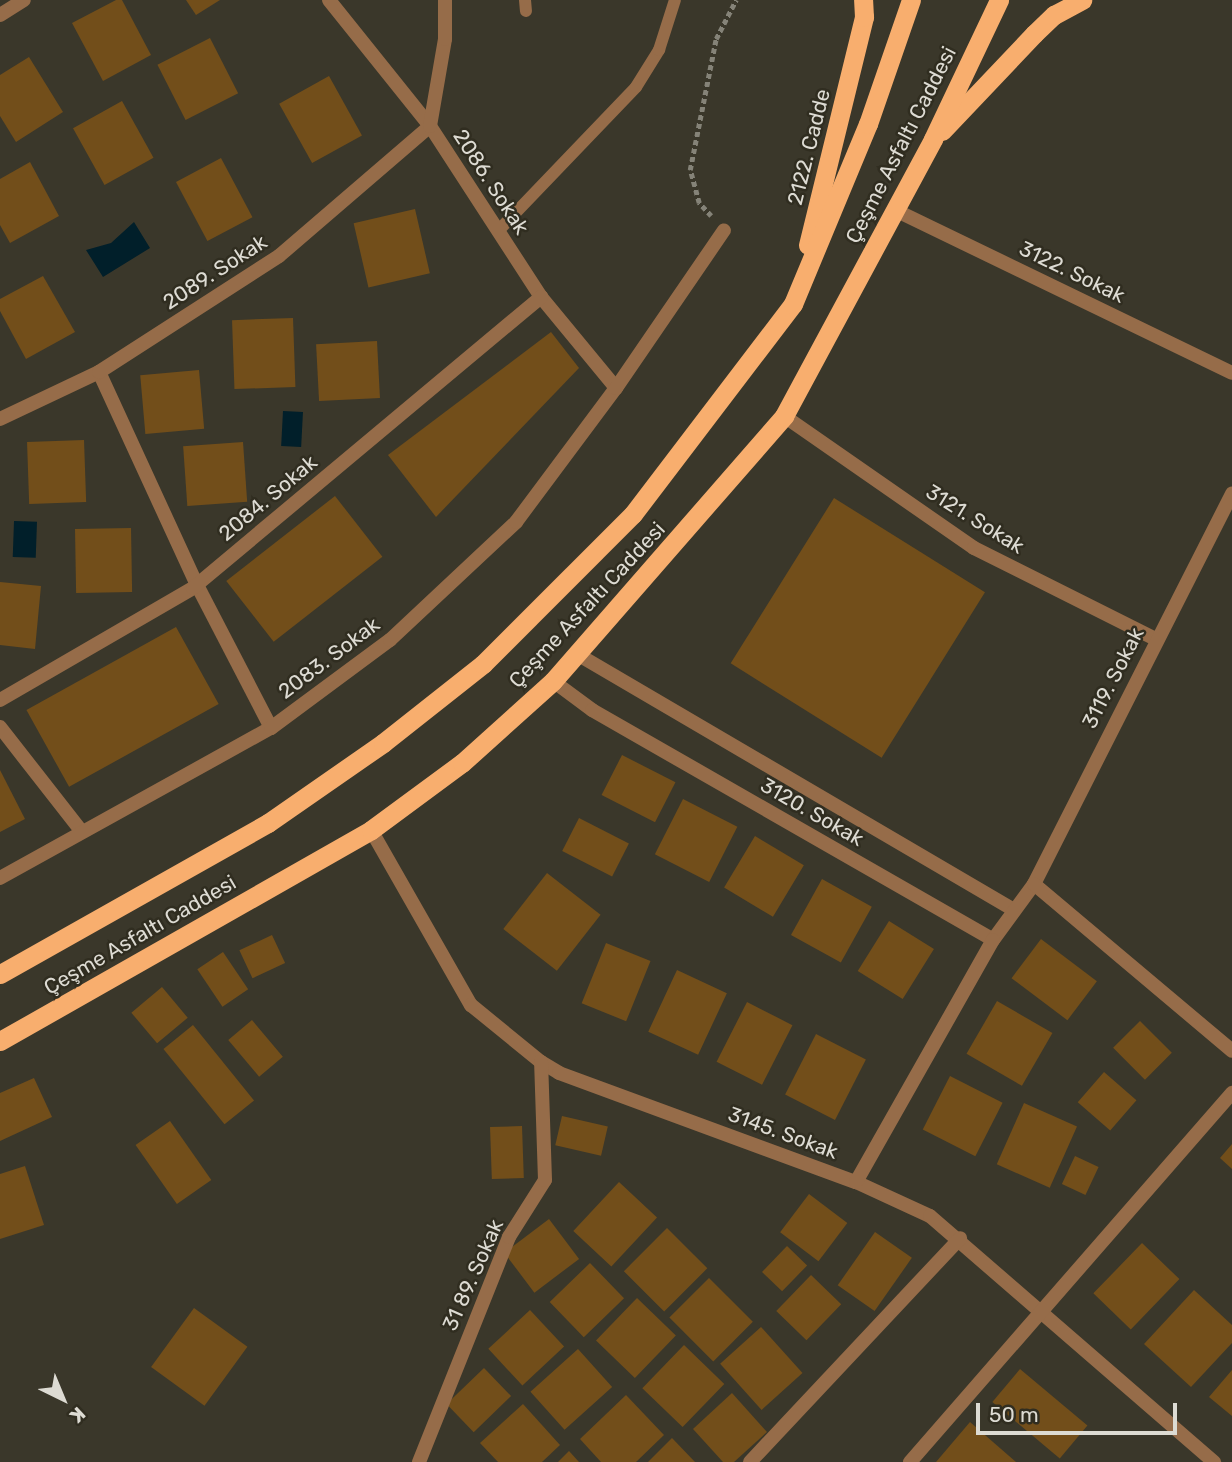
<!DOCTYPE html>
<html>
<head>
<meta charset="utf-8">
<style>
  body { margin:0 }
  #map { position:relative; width:1232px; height:1462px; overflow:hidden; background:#3a372a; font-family:Rubik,sans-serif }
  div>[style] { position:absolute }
  .water>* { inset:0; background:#011f2a; transform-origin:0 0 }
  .building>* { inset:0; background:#724e1a; transform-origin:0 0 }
  .path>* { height:4.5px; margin-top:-2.25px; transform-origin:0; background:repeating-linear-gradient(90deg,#858378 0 5px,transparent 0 8.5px) }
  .service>* { height:12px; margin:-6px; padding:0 6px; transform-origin:6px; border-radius:6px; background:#966c49 }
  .minor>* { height:14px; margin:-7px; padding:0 7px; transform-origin:7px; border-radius:7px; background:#966c49 }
  .trunk>* { height:19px; margin:-9.5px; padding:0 9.5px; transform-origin:9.5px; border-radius:9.5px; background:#f8ae6e }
  span { translate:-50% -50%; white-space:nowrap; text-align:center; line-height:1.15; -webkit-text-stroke:5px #302d20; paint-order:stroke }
  .street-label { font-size:21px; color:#dddbd3 }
  .north { position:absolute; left:28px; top:1364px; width:70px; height:70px; -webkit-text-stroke:5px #302d20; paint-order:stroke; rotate:137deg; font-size:19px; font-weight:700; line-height:28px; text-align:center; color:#dddbd3 }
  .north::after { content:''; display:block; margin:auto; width:24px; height:32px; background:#dddbd3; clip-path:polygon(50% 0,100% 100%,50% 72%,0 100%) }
  .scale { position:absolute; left:976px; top:1403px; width:201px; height:32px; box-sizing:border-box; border:4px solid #dddbd3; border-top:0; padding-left:9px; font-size:21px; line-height:24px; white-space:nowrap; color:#dddbd3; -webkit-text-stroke:5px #302d20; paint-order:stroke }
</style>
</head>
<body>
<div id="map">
  <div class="water">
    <i style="clip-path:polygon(134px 222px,150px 248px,103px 277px,86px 250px,111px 243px)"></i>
    <i style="left:283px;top:411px;width:20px;height:35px;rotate:3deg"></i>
    <i style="left:14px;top:521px;width:23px;height:36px;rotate:2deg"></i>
  </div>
  <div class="building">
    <i style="clip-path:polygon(116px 0,122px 0,151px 55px,103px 81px,72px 23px)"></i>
    <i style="clip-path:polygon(186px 0,220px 0,196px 15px)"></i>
    <i style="left:210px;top:38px;width:62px;height:59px;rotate:63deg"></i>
    <i style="clip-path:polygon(29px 57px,63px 112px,16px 142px,0 116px,0 75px)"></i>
    <i style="left:329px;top:76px;width:68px;height:57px;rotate:61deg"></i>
    <i style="left:122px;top:101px;width:65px;height:56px;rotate:61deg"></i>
    <i style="left:221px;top:158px;width:67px;height:51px;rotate:62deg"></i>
    <i style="clip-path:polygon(30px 162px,59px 216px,10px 243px,0 225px,0 179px)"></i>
    <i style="left:415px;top:209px;width:66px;height:63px;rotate:77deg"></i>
    <i style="clip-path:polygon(43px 276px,75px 332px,26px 359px,0 311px,0 299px)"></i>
    <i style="left:293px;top:318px;width:69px;height:61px;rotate:88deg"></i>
    <i style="clip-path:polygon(551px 332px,579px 368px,436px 517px,388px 455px)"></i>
    <i style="left:377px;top:341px;width:57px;height:61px;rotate:87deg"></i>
    <i style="left:199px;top:370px;width:59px;height:59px;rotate:85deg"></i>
    <i style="left:84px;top:440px;width:62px;height:57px;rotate:88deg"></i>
    <i style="left:243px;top:442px;width:60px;height:60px;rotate:86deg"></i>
    <i style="left:335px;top:496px;width:77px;height:138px;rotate:52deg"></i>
    <i style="left:834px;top:498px;width:178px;height:195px;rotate:32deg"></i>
    <i style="left:131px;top:528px;width:64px;height:56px;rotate:89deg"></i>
    <i style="clip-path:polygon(0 582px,41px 586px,35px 649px,0 645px)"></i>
    <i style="left:176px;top:627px;width:88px;height:171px;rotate:61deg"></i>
    <i style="left:622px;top:755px;width:60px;height:45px;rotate:27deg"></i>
    <i style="clip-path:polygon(0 770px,25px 819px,0 832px)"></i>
    <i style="left:683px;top:799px;width:61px;height:62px;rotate:27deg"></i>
    <i style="left:579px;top:818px;width:56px;height:37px;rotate:27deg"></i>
    <i style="left:755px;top:836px;width:57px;height:60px;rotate:31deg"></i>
    <i style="left:547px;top:873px;width:68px;height:71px;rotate:38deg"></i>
    <i style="left:822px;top:879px;width:57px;height:64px;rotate:29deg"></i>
    <i style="left:889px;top:921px;width:53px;height:59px;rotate:32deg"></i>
    <i style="left:272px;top:935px;width:31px;height:36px;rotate:65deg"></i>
    <i style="left:1041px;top:939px;width:70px;height:49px;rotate:37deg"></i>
    <i style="left:606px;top:943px;width:48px;height:65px;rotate:22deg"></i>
    <i style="left:223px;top:952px;width:45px;height:31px;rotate:56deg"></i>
    <i style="left:677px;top:970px;width:55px;height:68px;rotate:25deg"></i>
    <i style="left:162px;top:987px;width:40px;height:40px;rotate:50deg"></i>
    <i style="left:997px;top:1001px;width:64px;height:61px;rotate:30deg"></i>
    <i style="left:747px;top:1002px;width:51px;height:67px;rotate:27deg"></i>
    <i style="left:252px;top:1020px;width:48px;height:31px;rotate:50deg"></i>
    <i style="left:1140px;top:1021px;width:45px;height:38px;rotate:45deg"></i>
    <i style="left:193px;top:1025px;width:97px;height:38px;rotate:51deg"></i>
    <i style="left:816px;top:1034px;width:56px;height:68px;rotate:27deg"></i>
    <i style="left:1104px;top:1072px;width:43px;height:40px;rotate:41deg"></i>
    <i style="left:950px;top:1076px;width:59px;height:60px;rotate:27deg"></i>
    <i style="clip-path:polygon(34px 1078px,52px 1117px,0 1141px,0 1093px)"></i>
    <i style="left:1024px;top:1103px;width:58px;height:67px;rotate:24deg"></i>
    <i style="left:562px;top:1116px;width:47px;height:30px;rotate:13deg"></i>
    <i style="left:170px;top:1121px;width:72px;height:42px;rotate:55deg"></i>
    <i style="left:522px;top:1126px;width:52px;height:32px;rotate:88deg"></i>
    <i style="clip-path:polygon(1232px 1144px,1232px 1169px,1220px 1158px)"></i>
    <i style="left:1075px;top:1156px;width:26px;height:31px;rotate:25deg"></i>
    <i style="clip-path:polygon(25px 1166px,44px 1225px,0 1239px,0 1174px)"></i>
    <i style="left:619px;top:1182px;width:52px;height:67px;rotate:43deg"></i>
    <i style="left:809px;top:1194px;width:48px;height:48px;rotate:37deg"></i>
    <i style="left:549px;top:1219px;width:50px;height:56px;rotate:53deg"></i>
    <i style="left:667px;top:1228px;width:57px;height:61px;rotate:45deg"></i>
    <i style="left:875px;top:1232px;width:45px;height:65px;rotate:35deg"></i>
    <i style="left:1142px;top:1243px;width:52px;height:70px;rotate:44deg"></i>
    <i style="left:787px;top:1246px;width:28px;height:36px;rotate:44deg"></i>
    <i style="left:590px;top:1263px;width:49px;height:56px;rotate:46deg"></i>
    <i style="left:811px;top:1275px;width:42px;height:50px;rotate:44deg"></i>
    <i style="left:709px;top:1278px;width:62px;height:56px;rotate:45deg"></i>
    <i style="clip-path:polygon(1194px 1290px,1232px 1325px,1232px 1343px,1191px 1387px,1144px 1344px)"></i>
    <i style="left:637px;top:1298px;width:54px;height:59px;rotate:44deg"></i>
    <i style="left:194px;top:1308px;width:66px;height:73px;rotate:36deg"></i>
    <i style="left:530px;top:1310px;width:50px;height:57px;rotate:47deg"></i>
    <i style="left:761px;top:1327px;width:62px;height:55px;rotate:48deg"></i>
    <i style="left:684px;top:1345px;width:56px;height:60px;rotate:44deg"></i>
    <i style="left:578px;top:1349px;width:51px;height:64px;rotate:48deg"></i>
    <i style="left:484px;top:1368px;width:39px;height:52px;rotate:46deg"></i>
    <i style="left:1020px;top:1369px;width:88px;height:43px;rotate:40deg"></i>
    <i style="clip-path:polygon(1232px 1370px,1232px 1416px,1209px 1397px)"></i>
    <i style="clip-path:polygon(732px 1393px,767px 1432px,734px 1462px,723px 1462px,693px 1429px)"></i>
    <i style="clip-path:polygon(626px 1395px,664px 1435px,636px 1462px,601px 1462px,580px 1439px)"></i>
    <i style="clip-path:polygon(523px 1404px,560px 1445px,542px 1462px,498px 1462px,480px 1443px)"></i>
    <i style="clip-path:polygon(970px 1422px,1016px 1462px,936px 1462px)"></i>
    <i style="clip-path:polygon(672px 1438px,695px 1462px,648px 1462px)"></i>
    <i style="clip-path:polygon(569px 1451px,579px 1462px,558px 1462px)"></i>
  </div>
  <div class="path">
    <i style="left:711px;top:216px;width:18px;rotate:-133deg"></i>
    <i style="left:699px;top:203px;width:34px;rotate:-105deg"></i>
    <i style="left:690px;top:170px;width:134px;rotate:-78.8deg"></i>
    <i style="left:716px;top:39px;width:44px;rotate:-62.9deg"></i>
  </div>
  <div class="service">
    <i style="left:525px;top:0;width:11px;rotate:85deg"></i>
    <i style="left:498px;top:231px;width:199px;rotate:-46.2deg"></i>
    <i style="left:636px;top:87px;width:44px;rotate:-58.1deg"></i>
    <i style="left:659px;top:50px;width:52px;rotate:-72.3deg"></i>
  </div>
  <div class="minor">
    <i style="left:329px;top:0;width:161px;rotate:51.3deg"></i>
    <i style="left:430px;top:126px;width:204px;rotate:57deg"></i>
    <i style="left:541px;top:297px;width:118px;rotate:50.5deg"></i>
    <i style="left:0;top:15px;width:28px;rotate:-32deg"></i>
    <i style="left:895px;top:210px;width:374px;rotate:25.8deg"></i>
    <i style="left:99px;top:372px;width:234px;rotate:65.3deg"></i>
    <i style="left:197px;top:585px;width:161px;rotate:62.6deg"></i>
    <i style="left:784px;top:416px;width:231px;rotate:34.8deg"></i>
    <i style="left:974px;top:548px;width:203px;rotate:26.6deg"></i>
    <i style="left:0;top:419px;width:110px;rotate:-25.4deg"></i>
    <i style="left:99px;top:372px;width:214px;rotate:-32.8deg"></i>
    <i style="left:279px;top:256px;width:199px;rotate:-40.7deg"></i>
    <i style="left:430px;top:126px;width:88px;rotate:-80.2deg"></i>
    <i style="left:445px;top:39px;width:39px;rotate:-90deg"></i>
    <i style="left:577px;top:654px;width:506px;rotate:30.36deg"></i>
    <i style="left:553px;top:681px;width:49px;rotate:36.6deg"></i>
    <i style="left:592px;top:710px;width:462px;rotate:29.8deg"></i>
    <i style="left:993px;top:940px;width:69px;rotate:-53.8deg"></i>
    <i style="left:1034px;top:884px;width:438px;rotate:-63.1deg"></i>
    <i style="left:0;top:700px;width:223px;rotate:-30.1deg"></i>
    <i style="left:193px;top:588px;width:454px;rotate:-39.9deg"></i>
    <i style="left:0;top:727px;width:133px;rotate:52deg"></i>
    <i style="left:371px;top:830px;width:202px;rotate:60.3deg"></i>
    <i style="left:471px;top:1005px;width:90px;rotate:39.2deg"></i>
    <i style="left:541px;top:1062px;width:21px;rotate:31deg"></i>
    <i style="left:559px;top:1073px;width:316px;rotate:20.2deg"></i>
    <i style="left:856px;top:1182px;width:81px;rotate:24.7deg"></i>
    <i style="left:930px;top:1216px;width:376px;rotate:40.9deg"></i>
    <i style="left:0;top:878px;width:310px;rotate:-29deg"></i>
    <i style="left:271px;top:728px;width:148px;rotate:-36.5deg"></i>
    <i style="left:390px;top:640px;width:173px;rotate:-43.1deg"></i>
    <i style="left:516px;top:522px;width:167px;rotate:-53.3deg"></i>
    <i style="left:616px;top:388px;width:191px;rotate:-55.6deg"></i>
    <i style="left:1034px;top:884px;width:259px;rotate:40.1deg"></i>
    <i style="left:856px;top:1182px;width:278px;rotate:-60.5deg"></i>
    <i style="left:419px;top:1462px;width:242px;rotate:-68.2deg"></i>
    <i style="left:509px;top:1237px;width:67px;rotate:-57.7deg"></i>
    <i style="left:545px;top:1180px;width:118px;rotate:-91.9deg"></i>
    <i style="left:750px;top:1462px;width:307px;rotate:-46.8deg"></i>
    <i style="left:910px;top:1462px;width:490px;rotate:-48.9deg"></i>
  </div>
  <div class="trunk">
    <i style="left:942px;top:131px;width:134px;rotate:-46.5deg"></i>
    <i style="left:1034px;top:34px;width:28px;rotate:-44deg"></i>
    <i style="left:1054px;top:15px;width:32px;rotate:-28deg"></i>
    <i style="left:808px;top:245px;width:235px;rotate:-76.2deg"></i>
    <i style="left:864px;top:17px;width:17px;rotate:-93deg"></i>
    <i style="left:0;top:974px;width:308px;rotate:-29.4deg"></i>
    <i style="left:268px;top:823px;width:140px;rotate:-34.8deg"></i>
    <i style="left:383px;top:743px;width:127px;rotate:-38.3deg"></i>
    <i style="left:483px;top:664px;width:212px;rotate:-45deg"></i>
    <i style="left:633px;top:514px;width:264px;rotate:-52.7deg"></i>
    <i style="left:793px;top:304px;width:195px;rotate:-67.4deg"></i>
    <i style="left:868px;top:124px;width:131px;rotate:-70.9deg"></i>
    <i style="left:0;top:1041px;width:427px;rotate:-29.6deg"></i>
    <i style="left:371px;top:830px;width:113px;rotate:-36.4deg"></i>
    <i style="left:462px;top:763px;width:122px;rotate:-42deg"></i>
    <i style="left:553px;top:681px;width:352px;rotate:-48.9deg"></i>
    <i style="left:784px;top:416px;width:315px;rotate:-61.7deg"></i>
    <i style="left:933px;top:139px;width:154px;rotate:-64.6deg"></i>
  </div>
  <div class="street-label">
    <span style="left:901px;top:145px;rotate:-63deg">Çeşme Asfaltı Caddesi</span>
    <span style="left:809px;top:147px;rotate:-76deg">2122. Cadde</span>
    <span style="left:491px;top:182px;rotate:57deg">2086. Sokak</span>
    <span style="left:215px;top:272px;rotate:-33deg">2089. Sokak</span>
    <span style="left:1072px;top:272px;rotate:26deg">3122. Sokak</span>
    <span style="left:268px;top:498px;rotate:-40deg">2084. Sokak</span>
    <span style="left:975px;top:519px;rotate:32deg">3121. Sokak</span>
    <span style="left:587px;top:605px;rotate:-47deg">Çeşme Asfaltı Caddesi</span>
    <span style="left:329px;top:658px;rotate:-37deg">2083. Sokak</span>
    <span style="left:1113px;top:678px;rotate:-63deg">3119. Sokak</span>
    <span style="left:812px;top:812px;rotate:30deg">3120. Sokak</span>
    <span style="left:140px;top:935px;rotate:-30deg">Çeşme Asfaltı Caddesi</span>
    <span style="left:783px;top:1133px;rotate:20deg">3145. Sokak</span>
    <span style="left:473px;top:1275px;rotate:-66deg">31 89. Sokak</span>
  </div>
  <div class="north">K</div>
  <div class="scale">50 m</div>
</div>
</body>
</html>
